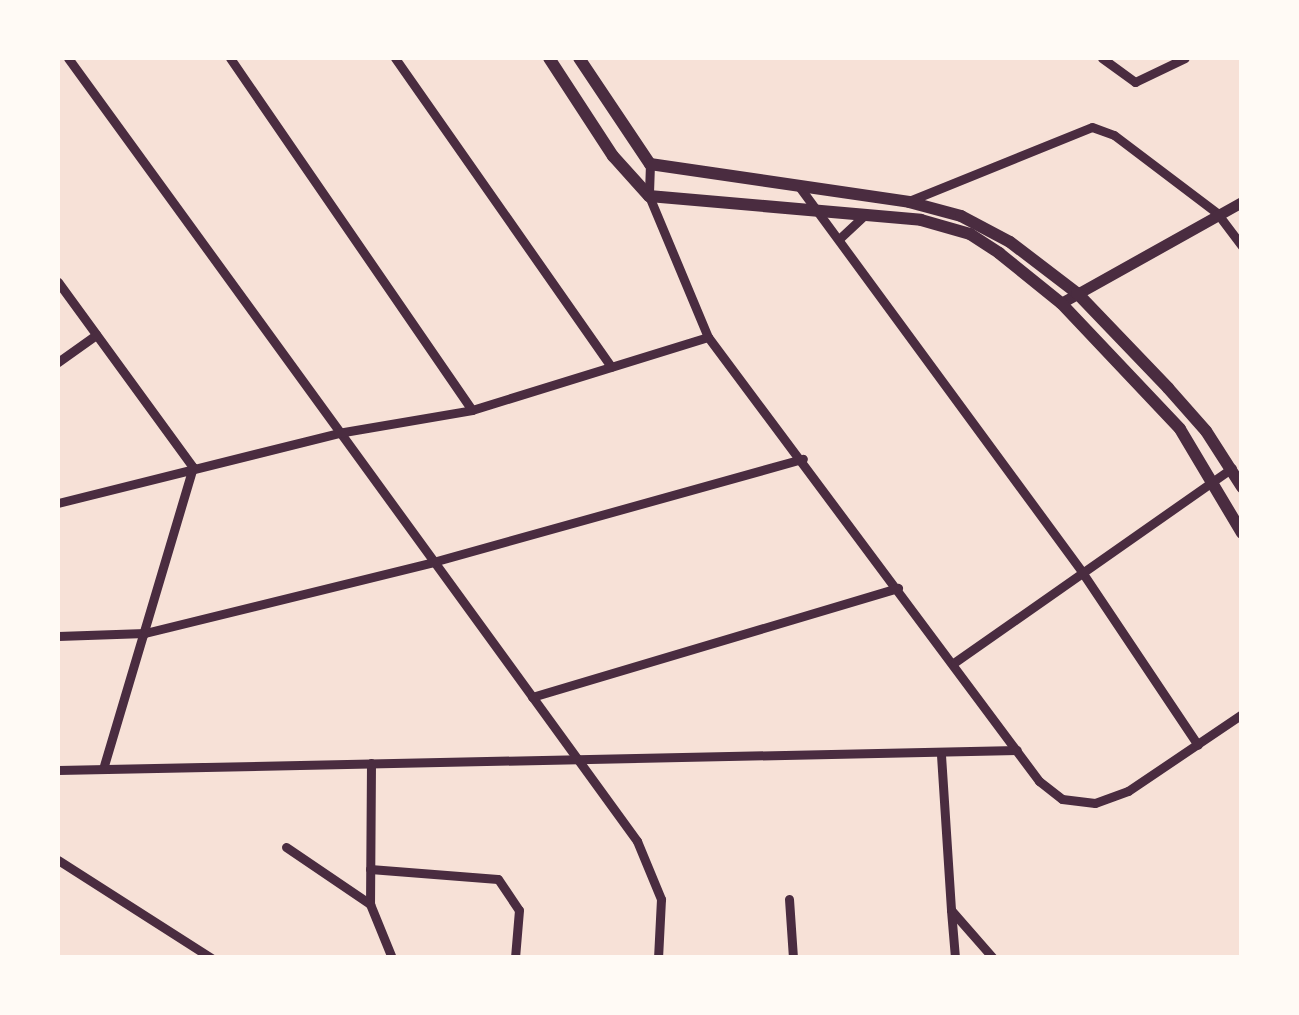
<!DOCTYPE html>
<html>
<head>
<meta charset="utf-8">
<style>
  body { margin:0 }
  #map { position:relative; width:1299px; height:1015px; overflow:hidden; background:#f7e1d7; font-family:"Archivo Narrow",sans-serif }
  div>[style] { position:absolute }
  .minor>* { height:9px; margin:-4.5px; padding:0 4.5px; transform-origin:4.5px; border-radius:4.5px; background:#4a2c40 }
  .tertiary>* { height:11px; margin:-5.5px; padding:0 5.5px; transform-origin:5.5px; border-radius:5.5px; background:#4a2c40 }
  .secondary>* { height:12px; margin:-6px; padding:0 6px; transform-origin:6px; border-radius:6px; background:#4a2c40 }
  span { translate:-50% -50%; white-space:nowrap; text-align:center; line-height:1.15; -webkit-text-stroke:8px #fffaf5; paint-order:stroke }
  .frame { position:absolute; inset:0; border:60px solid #fffaf5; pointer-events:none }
</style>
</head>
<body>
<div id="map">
  <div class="minor">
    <i style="left:68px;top:58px;width:968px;rotate:53.99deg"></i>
    <i style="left:637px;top:841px;width:63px;rotate:67.5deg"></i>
    <i style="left:661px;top:899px;width:59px;rotate:92.9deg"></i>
    <i style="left:230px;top:58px;width:427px;rotate:55.5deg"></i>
    <i style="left:395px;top:58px;width:377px;rotate:55deg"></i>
    <i style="left:1102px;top:58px;width:41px;rotate:36deg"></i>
    <i style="left:1135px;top:82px;width:55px;rotate:-25.6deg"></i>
    <i style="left:650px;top:164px;width:32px;rotate:92deg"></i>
    <i style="left:649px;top:196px;width:153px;rotate:67.3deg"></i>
    <i style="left:708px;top:337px;width:554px;rotate:53.3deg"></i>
    <i style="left:1039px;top:781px;width:29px;rotate:38deg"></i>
    <i style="left:1062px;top:799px;width:33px;rotate:7deg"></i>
    <i style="left:1095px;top:803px;width:35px;rotate:-20deg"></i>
    <i style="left:1128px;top:791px;width:138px;rotate:-34deg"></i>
    <i style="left:798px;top:185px;width:480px;rotate:53.7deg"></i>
    <i style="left:1082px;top:572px;width:208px;rotate:56.2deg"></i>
    <i style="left:909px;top:201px;width:197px;rotate:-22deg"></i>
    <i style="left:1092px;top:127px;width:23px;rotate:20deg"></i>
    <i style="left:1114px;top:135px;width:129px;rotate:37.1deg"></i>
    <i style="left:1217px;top:213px;width:41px;rotate:52.9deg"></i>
    <i style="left:839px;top:239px;width:37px;rotate:-43deg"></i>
    <i style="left:58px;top:282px;width:229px;rotate:53.9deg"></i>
    <i style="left:193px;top:467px;width:314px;rotate:106.6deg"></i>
    <i style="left:58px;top:362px;width:47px;rotate:-35.4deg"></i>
    <i style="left:58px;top:503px;width:289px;rotate:-14deg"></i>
    <i style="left:338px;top:433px;width:136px;rotate:-9.7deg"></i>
    <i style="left:472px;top:410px;width:247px;rotate:-17.2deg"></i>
    <i style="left:58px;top:636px;width:87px;rotate:-2deg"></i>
    <i style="left:145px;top:633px;width:297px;rotate:-13.8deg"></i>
    <i style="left:433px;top:562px;width:384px;rotate:-15.6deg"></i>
    <i style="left:955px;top:662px;width:338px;rotate:-35deg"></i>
    <i style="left:532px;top:697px;width:382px;rotate:-16.6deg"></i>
    <i style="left:941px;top:755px;width:155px;rotate:86.3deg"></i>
    <i style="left:951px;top:910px;width:64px;rotate:48.8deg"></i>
    <i style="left:371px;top:763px;width:141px;rotate:90.4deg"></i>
    <i style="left:370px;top:904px;width:58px;rotate:67.8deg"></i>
    <i style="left:58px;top:770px;width:959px;rotate:-1.19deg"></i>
    <i style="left:286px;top:847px;width:102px;rotate:34.2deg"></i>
    <i style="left:58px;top:860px;width:182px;rotate:32.6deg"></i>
    <i style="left:370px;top:869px;width:128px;rotate:4.5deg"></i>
    <i style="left:498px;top:879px;width:37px;rotate:56deg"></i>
    <i style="left:519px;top:910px;width:48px;rotate:94.8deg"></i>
    <i style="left:789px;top:899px;width:59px;rotate:86.1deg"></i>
    <i style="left:951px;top:910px;width:48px;rotate:85.2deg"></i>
  </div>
  <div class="tertiary">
    <i style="left:1061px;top:303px;width:207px;rotate:-29.2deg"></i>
  </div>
  <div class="secondary">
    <i style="left:549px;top:58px;width:117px;rotate:56.9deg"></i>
    <i style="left:613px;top:156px;width:54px;rotate:48deg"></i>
    <i style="left:649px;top:196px;width:273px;rotate:5deg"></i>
    <i style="left:921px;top:220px;width:51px;rotate:15.9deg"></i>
    <i style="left:970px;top:234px;width:35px;rotate:33deg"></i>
    <i style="left:999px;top:253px;width:80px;rotate:38.9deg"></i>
    <i style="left:1061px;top:303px;width:173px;rotate:46.6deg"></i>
    <i style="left:1180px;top:429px;width:121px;rotate:59.2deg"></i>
    <i style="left:579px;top:58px;width:128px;rotate:56.2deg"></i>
    <i style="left:650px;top:164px;width:262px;rotate:8.3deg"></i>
    <i style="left:909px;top:202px;width:54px;rotate:15.1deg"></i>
    <i style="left:961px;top:216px;width:55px;rotate:28deg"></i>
    <i style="left:1010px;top:242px;width:84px;rotate:37.3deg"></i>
    <i style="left:1077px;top:293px;width:132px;rotate:46.2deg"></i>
    <i style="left:1168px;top:388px;width:57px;rotate:48.5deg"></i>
    <i style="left:1206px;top:431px;width:67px;rotate:57.3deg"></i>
  </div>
  <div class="frame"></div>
</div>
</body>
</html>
